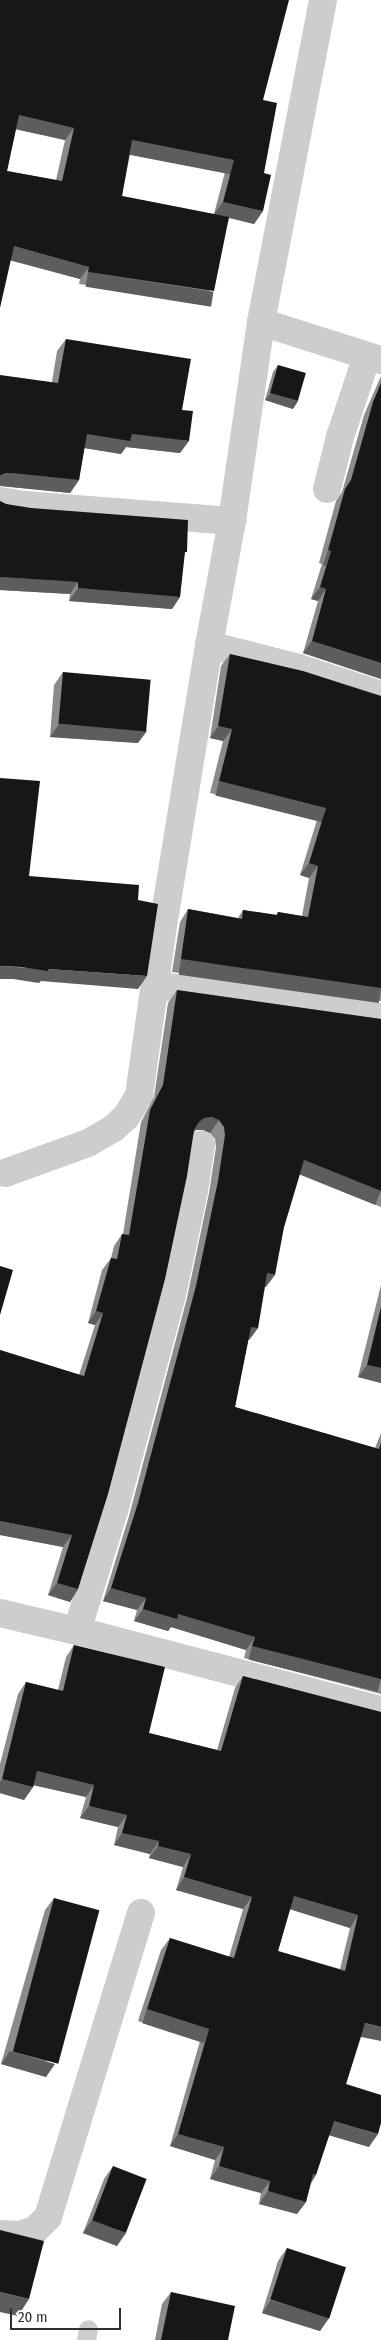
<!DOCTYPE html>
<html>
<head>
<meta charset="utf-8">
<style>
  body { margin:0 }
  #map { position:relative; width:381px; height:2340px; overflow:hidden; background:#fff; font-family:"Fira Sans Condensed",sans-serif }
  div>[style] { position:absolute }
  .lane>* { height:19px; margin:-9.5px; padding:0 9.5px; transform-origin:9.5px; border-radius:9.5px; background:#cdcdcd }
  .street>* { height:28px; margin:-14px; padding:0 14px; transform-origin:14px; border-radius:14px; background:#cdcdcd }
  .wall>* { inset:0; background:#8b8b8b }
  .shaded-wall>* { inset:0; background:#5d5d5d; transform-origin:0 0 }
  .building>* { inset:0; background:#171717; transform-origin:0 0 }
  span { translate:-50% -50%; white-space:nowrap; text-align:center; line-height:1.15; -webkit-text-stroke:5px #fff; paint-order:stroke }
  .scale { position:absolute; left:10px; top:2308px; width:111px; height:22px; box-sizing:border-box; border:2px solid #303030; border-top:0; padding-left:6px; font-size:15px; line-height:18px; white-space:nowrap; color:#303030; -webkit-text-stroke:4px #fff; paint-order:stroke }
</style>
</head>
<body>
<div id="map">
  <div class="lane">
    <i style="left:86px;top:2340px;width:11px;rotate:-80deg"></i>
  </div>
  <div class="street">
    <i style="left:261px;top:322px;width:126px;rotate:17.6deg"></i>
    <i style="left:327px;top:489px;width:54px;rotate:-76deg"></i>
    <i style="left:340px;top:437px;width:85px;rotate:-71.6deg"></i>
    <i style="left:0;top:501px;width:24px;rotate:9deg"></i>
    <i style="left:24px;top:505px;width:209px;rotate:4.4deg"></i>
    <i style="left:209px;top:645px;width:93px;rotate:14.3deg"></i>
    <i style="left:299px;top:668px;width:86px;rotate:18.2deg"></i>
    <i style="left:155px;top:985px;width:228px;rotate:8.1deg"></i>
    <i style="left:5px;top:1173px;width:88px;rotate:-19.9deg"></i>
    <i style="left:88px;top:1143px;width:30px;rotate:-30deg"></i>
    <i style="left:114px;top:1128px;width:16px;rotate:-43deg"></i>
    <i style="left:126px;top:1117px;width:26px;rotate:-59deg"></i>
    <i style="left:139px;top:1095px;width:177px;rotate:-81.9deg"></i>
    <i style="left:164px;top:920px;width:279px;rotate:-80.7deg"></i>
    <i style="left:209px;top:645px;width:126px;rotate:-79.5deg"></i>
    <i style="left:232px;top:521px;width:201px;rotate:-81.7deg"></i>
    <i style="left:261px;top:322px;width:328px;rotate:-79.1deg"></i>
    <i style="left:0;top:1613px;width:101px;rotate:13.2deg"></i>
    <i style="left:98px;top:1636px;width:293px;rotate:14.7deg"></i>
    <i style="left:77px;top:1631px;width:126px;rotate:-72.9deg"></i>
    <i style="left:114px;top:1511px;width:224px;rotate:-75deg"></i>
    <i style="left:172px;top:1295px;width:106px;rotate:-78.1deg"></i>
    <i style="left:194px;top:1191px;width:47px;rotate:-81.3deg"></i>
    <i style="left:0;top:2234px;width:19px;rotate:3deg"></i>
    <i style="left:19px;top:2235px;width:17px;rotate:-17deg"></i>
    <i style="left:35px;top:2230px;width:18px;rotate:-45deg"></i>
    <i style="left:48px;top:2217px;width:318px;rotate:-73deg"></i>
  </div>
  <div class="wall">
    <i style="clip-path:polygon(evenodd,0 0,263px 100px,264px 173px,263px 211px,254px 224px,229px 218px,206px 303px,79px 284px,80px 279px,11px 260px,0 0,16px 129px,65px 140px,56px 180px,7px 171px,16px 129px,0 0,130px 154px,225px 172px,214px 214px,122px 196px,130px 154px)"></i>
    <i style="clip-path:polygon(66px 339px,182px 410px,180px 453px,126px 447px,121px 454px,84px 448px,79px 480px,70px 493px,2px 486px,52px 382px,57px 351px)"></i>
    <i style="clip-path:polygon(278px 365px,298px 401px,293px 409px,265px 400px,273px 372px)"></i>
    <i style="clip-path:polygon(381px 376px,381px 679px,303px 653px,318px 601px,311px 599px,322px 564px,319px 563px,336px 501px,342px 492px,364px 415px)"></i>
    <i style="clip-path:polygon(0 501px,6px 504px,184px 556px,180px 597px,172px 609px,69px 601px,70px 594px,0 590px)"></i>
    <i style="clip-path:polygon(230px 654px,381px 696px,381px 1001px,172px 972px,180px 922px,188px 909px,238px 918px,243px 910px,276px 915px,278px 912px,302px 916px,309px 878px,300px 875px,317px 820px,210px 793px,223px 741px,210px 738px,221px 666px)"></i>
    <i style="clip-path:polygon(63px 672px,138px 743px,50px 737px,54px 685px)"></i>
    <i style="clip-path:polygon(177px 990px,381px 1019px,381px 1207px,300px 1174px,266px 1287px,265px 1287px,258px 1328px,249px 1340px,248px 1340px,235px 1407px,375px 1448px,381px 1433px,381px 1694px,244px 1658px,246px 1650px,171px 1627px,168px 1631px,134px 1621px,137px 1610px,103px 1601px,129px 1516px,187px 1298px,209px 1193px,216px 1147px,215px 1139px,210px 1133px,203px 1130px,196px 1130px,194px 1132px,78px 1589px,70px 1602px,48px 1595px,63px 1547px,0 1535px,0 1350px,79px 1375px,95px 1325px,88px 1323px,102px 1270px,111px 1258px,114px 1246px,122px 1234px,123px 1234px,141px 1122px,154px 1097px,168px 1003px)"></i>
    <i style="clip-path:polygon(381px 1285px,381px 1383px,358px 1377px)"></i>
    <i style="clip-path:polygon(evenodd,74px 1645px,149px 1733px,217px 1750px,235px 1688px,243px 1676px,381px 1712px,361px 2037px,346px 2084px,369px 2147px,329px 2135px,311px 2183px,306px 2202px,297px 2214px,259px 2204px,261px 2193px,210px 2179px,215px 2160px,170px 2146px,200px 2041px,138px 2021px,161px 1950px,170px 1938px,229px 1957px,243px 1909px,176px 1890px,183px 1867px,149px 1858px,150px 1854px,114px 1845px,118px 1827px,80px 1818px,86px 1797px,34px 1785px,33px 1787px,24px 1800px,0 1793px,0 1764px,18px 1694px,26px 1682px,58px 1690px,66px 1657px,74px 1645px,290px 1909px,350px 1928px,340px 1969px,278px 1951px,290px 1909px)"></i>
    <i style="clip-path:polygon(54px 1898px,46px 2077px,1px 2064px,45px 1910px)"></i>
    <i style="clip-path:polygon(113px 2166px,117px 2246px,83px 2233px,104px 2179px)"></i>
    <i style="clip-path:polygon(287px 2248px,329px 2318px,320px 2331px,262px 2313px,278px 2261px)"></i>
    <i style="clip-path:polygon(171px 2292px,228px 2340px,155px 2340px,162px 2304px)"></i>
  </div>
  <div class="shaded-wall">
    <i style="clip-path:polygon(19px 115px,74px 128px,65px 140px,10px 128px)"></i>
    <i style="left:132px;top:140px;width:104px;height:15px;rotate:11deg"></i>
    <i style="clip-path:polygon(223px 202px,263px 211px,254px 224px,214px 214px)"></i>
    <i style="clip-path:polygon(14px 246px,89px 267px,80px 279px,5px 259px)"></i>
    <i style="left:88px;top:272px;width:127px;height:15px;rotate:9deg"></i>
    <i style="clip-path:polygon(271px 393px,298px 401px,293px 409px,265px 400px)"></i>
    <i style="clip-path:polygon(87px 434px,132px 434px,189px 441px,180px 453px,126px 447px,121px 454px,78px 447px)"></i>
    <i style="clip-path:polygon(11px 473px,79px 480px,70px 493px,0 486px,0 476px,3px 474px)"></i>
    <i style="left:328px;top:550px;width:3px;height:16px;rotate:18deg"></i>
    <i style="clip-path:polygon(0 577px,78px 582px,70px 594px,0 590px)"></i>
    <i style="clip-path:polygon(320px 587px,326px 589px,318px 601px,311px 599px)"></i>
    <i style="clip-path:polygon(78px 588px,180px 597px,172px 609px,69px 601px)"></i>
    <i style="clip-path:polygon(312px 641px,381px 663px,381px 679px,303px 653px)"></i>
    <i style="clip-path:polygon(59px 724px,147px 731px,138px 743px,50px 737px)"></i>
    <i style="clip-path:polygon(218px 726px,232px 729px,223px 741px,210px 738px)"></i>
    <i style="left:219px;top:781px;width:110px;height:15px;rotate:14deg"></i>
    <i style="clip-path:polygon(309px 863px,318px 866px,309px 878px,300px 875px)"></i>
    <i style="left:181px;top:959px;width:202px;height:16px;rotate:8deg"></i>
    <i style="clip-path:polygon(0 966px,48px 969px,147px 976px,138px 989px,41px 981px,39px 983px,13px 979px,0 979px)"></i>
    <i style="clip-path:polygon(212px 1117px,219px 1120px,210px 1133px,203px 1130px,196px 1130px,189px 1135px,198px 1123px,204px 1118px)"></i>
    <i style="left:304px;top:1160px;width:83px;height:15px;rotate:22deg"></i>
    <i style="clip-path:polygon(267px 1273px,275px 1275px,266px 1287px,258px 1286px)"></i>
    <i style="clip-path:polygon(96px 1311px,103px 1313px,95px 1325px,88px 1323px)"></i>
    <i style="clip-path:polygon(251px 1327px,258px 1328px,249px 1340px,242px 1340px)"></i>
    <i style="clip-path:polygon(367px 1365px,381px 1368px,381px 1383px,358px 1377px)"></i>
    <i style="clip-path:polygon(0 1521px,72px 1535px,63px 1547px,0 1535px)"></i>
    <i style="clip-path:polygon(57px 1583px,78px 1589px,70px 1602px,48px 1595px)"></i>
    <i style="clip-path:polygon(111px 1588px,146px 1598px,137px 1610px,103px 1601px)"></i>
    <i style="clip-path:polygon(143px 1609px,178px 1614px,255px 1637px,246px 1650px,171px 1627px,168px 1631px,134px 1621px)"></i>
    <i style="left:252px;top:1646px;width:133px;height:14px;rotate:14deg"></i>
    <i style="clip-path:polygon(37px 1771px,94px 1785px,86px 1797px,28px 1784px)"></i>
    <i style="clip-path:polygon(2px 1779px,33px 1787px,24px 1800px,0 1793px,0 1782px)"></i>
    <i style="clip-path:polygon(89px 1806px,127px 1815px,118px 1827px,80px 1818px)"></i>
    <i style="clip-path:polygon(122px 1833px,159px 1841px,150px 1854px,114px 1845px)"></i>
    <i style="clip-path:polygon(158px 1846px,191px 1854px,183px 1867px,149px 1858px)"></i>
    <i style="clip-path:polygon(184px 1877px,252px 1897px,243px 1909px,176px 1890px)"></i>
    <i style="clip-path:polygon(294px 1896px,358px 1915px,350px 1928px,286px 1908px)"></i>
    <i style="left:147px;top:2009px;width:65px;height:15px;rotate:18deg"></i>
    <i style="clip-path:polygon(365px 2023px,381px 2027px,381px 2041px,356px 2036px)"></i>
    <i style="clip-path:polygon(10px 2051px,55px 2064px,46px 2077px,1px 2064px)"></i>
    <i style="clip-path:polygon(334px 2121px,378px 2134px,369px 2147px,325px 2134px)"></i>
    <i style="clip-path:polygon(178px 2134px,224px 2147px,215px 2160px,170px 2146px)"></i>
    <i style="clip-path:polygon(219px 2166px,270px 2181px,261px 2193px,210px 2179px)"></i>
    <i style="clip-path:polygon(313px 2174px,316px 2175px,308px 2188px)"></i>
    <i style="clip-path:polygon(268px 2191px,306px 2202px,297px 2214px,259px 2204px)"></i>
    <i style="clip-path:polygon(92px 2220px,126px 2233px,117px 2246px,83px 2233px)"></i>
    <i style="clip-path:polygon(0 2292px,29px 2299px,18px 2316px,0 2312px)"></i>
    <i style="clip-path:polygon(271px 2300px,329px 2318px,320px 2331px,262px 2313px)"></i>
  </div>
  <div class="building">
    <i style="clip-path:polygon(evenodd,0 0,289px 0,263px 100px,277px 103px,264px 173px,271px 175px,263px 211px,223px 202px,234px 160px,132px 140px,122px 196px,229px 217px,214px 291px,88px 272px,89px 267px,14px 246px,0 308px,0 0,19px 115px,74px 128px,62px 181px,7px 171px,19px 115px)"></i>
    <i style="clip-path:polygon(66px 339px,191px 359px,182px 410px,193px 411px,189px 441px,132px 434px,130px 441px,87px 434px,79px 480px,11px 473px,3px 474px,0 476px,0 375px,58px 383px)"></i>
    <i style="left:278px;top:365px;width:29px;height:29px;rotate:16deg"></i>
    <i style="clip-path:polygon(381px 383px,381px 663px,312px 641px,326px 589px,320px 587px,331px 551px,328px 550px,345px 489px,351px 480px,373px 402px)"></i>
    <i style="clip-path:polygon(0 501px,6px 504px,31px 508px,188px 520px,187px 552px,185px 552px,180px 597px,78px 588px,78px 582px,0 577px)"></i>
    <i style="clip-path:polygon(230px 654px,303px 671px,381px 696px,381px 988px,181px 959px,188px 909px,242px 919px,243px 910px,277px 915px,278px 912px,308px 917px,318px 866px,309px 863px,326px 808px,219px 781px,232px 729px,218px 726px)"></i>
    <i style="left:63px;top:672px;width:88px;height:52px;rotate:5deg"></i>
    <i style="clip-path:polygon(0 778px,40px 781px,29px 876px,139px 885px,138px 900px,158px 904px,147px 976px,48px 969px,48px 971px,21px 967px,0 966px)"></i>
    <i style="clip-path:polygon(177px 990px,381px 1019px,381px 1191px,304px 1160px,284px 1227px,275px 1275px,267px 1273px,258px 1328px,251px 1327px,235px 1407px,379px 1449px,381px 1443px,381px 1679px,252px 1646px,255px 1637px,178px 1614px,177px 1619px,143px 1609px,146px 1598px,111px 1588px,138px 1503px,196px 1286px,218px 1181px,225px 1135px,224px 1127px,219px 1120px,212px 1117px,204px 1118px,198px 1123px,194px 1130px,187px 1176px,165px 1279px,108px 1494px,78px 1589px,57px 1583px,72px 1535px,0 1521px,0 1350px,84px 1376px,103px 1313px,96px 1311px,111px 1258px,117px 1259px,122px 1234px,129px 1235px,150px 1110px,163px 1085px)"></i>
    <i style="clip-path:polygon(0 1266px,13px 1270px,0 1315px)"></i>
    <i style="clip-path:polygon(381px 1307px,381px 1368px,367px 1365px)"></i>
    <i style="clip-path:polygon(evenodd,74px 1645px,165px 1667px,149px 1733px,221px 1751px,243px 1676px,381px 1712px,381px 2027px,365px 2023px,346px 2084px,381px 2095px,381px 2123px,378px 2134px,334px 2121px,316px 2175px,313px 2174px,306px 2202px,268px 2191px,270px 2181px,219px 2166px,224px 2147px,178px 2134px,209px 2029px,147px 2009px,170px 1938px,234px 1958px,252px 1897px,184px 1877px,191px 1854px,158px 1846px,159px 1841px,122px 1833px,127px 1815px,89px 1806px,94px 1785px,37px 1771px,33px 1787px,2px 1779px,26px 1682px,63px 1691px,74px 1645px,294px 1896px,358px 1915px,345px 1971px,278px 1951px,294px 1896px)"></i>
    <i style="left:54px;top:1898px;width:47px;height:159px;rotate:15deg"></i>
    <i style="left:113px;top:2166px;width:36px;height:58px;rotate:21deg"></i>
    <i style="clip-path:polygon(0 2230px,44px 2241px,29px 2299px,0 2292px)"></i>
    <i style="left:287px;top:2248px;width:62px;height:54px;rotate:18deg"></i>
    <i style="clip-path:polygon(171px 2292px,235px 2306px,228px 2340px,161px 2340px)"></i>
  </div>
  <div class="scale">20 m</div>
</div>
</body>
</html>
